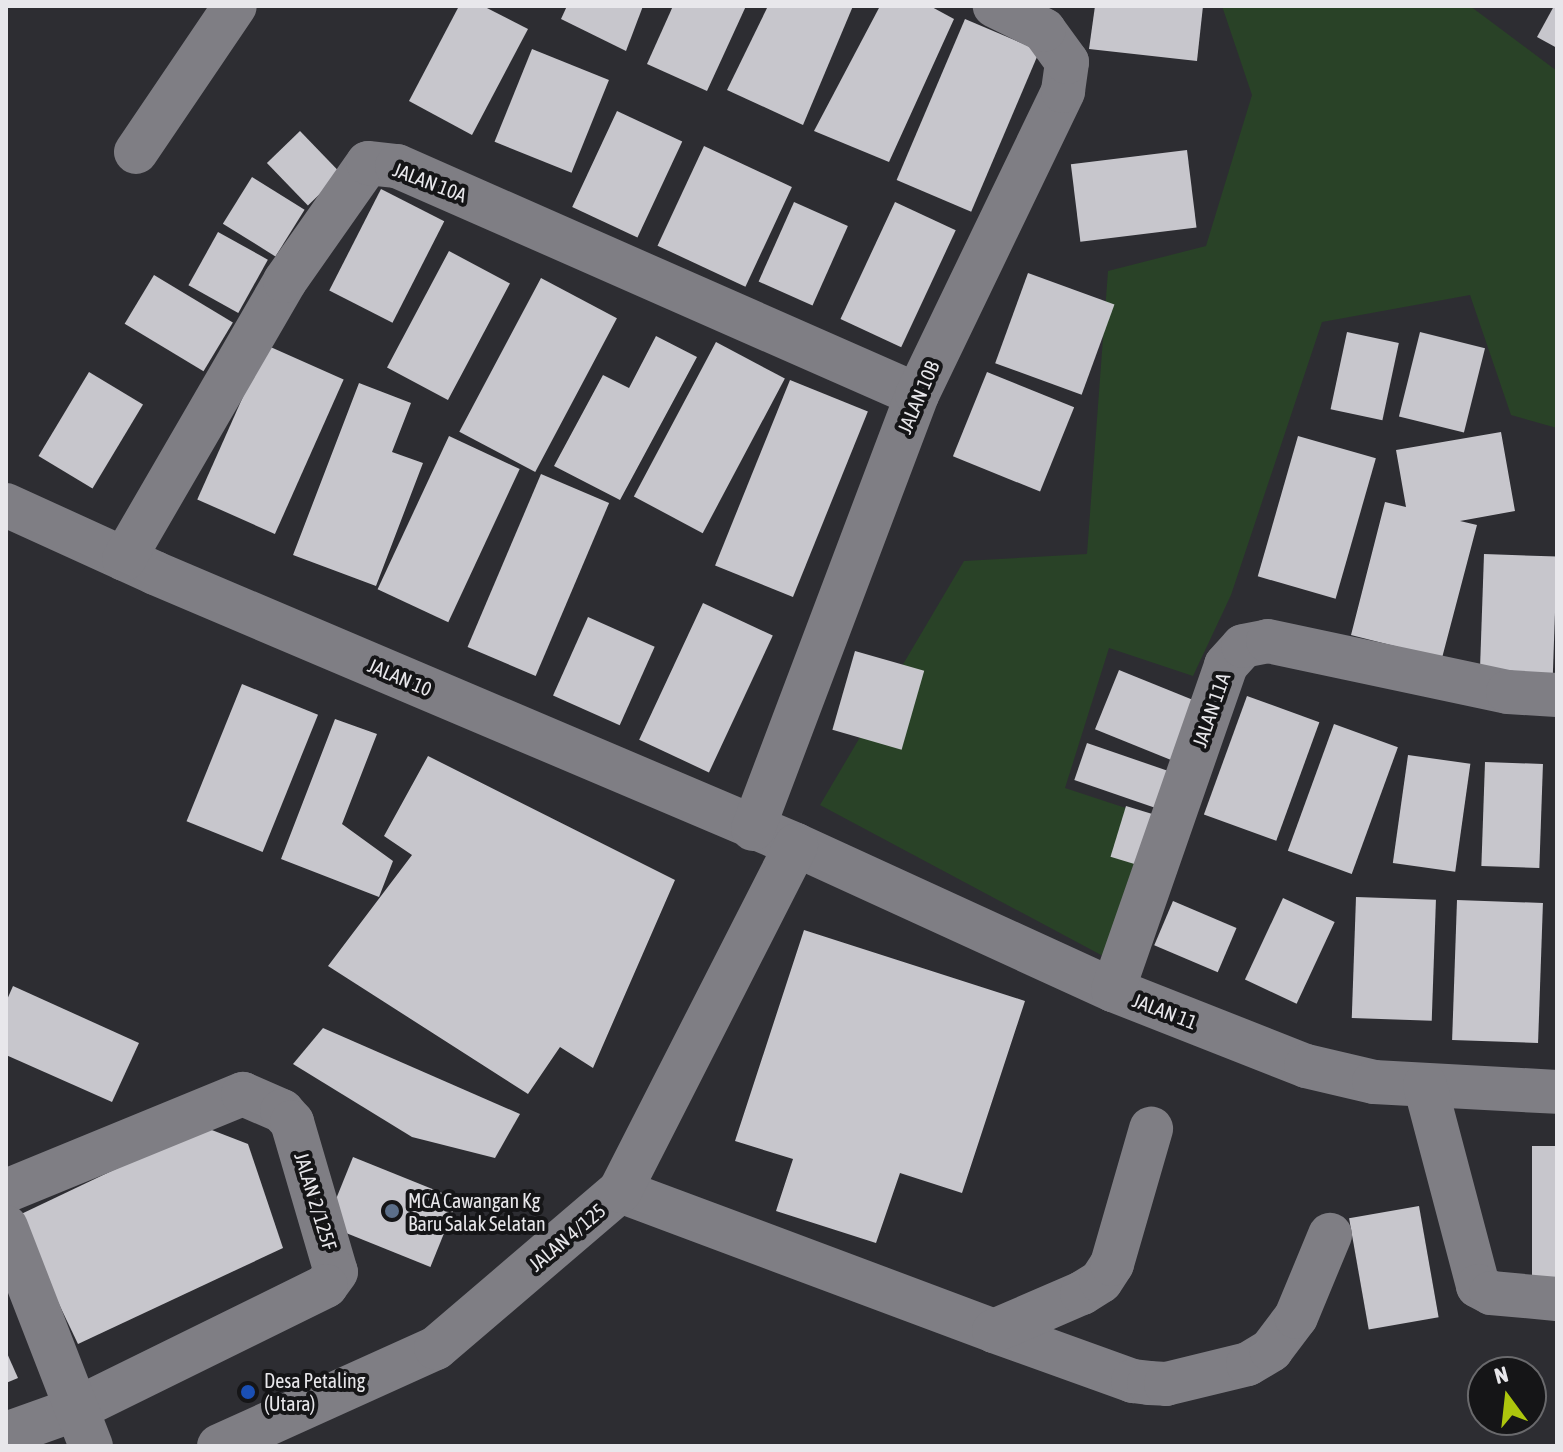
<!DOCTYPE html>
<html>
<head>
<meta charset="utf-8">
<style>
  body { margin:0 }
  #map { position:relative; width:1563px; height:1452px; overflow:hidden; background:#2d2d32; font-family:"Asap Condensed",sans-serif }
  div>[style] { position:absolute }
  .green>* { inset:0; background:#294227 }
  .building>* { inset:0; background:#c7c6cc; transform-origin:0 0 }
  .minor>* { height:44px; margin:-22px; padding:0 22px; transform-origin:22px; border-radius:22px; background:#7f7e84 }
  .dots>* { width:22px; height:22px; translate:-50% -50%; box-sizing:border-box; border:4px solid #151517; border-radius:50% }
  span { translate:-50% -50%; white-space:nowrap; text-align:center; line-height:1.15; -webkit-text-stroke:8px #151517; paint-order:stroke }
  .street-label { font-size:20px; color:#e8e7eb }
  .poi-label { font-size:20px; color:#e8e7eb }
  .left { translate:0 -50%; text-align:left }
  .frame { position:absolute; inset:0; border:8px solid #e8e7eb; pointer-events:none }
  .north { position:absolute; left:1467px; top:1356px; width:80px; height:80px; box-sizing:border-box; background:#151517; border:2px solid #69696c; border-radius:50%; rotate:345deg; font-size:22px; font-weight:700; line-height:32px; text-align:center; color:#e8e7eb }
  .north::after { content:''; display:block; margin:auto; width:28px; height:36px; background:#adc60d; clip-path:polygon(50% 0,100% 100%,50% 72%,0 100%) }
</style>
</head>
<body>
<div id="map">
  <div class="green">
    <i style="clip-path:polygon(1222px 6px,1470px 6px,1557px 71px,1557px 428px,1511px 415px,1470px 295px,1322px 322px,1231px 595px,1193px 676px,1109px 648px,1065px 788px,1150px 816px,1103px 956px,820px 805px,964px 561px,1087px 554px,1108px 271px,1206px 246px,1252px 95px)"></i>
  </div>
  <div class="building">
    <i style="clip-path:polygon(459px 6px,483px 6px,528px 29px,472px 135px,409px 101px)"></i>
    <i style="clip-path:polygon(567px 6px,643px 6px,626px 51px,561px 19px)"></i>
    <i style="clip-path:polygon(673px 6px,746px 6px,707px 91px,647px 64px)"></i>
    <i style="clip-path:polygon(768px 6px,853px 6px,803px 125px,727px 90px)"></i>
    <i style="clip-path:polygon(880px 6px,930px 6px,954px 19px,889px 162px,814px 131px)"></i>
    <i style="clip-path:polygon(1095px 6px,1203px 6px,1197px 61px,1089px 49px)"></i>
    <i style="clip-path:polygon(1554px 6px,1557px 6px,1557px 48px,1537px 37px)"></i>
    <i style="left:965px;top:19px;width:81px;height:175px;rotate:23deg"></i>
    <i style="left:532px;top:49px;width:83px;height:100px;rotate:22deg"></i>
    <i style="left:617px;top:111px;width:72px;height:106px;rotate:25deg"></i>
    <i style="left:300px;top:131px;width:59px;height:46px;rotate:46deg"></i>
    <i style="left:704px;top:146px;width:97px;height:110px;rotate:25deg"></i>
    <i style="left:1187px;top:150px;width:78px;height:117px;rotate:83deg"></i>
    <i style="left:252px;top:177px;width:62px;height:55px;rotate:32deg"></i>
    <i style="left:381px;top:189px;width:71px;height:114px;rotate:27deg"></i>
    <i style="left:794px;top:202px;width:59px;height:87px;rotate:24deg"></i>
    <i style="left:895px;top:202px;width:67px;height:129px;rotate:25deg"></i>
    <i style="left:218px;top:232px;width:57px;height:61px;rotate:29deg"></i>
    <i style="left:449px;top:251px;width:69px;height:132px;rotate:28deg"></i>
    <i style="left:1028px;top:273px;width:92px;height:96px;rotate:20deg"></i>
    <i style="left:154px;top:275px;width:92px;height:57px;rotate:31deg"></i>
    <i style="left:541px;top:278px;width:86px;height:174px;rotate:28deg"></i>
    <i style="left:1347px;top:332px;width:53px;height:79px;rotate:12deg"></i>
    <i style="left:1420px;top:332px;width:67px;height:87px;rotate:14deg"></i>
    <i style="clip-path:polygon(656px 336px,697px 357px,620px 500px,554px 466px,603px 375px,629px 388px)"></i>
    <i style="left:716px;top:342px;width:78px;height:175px;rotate:28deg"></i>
    <i style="left:266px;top:345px;width:85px;height:169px;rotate:24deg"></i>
    <i style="left:89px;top:372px;width:63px;height:98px;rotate:31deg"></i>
    <i style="left:987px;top:372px;width:94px;height:91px;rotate:22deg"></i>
    <i style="left:790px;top:380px;width:84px;height:200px;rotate:22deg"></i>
    <i style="clip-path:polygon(359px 383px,411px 403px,392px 452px,423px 463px,376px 586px,293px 555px)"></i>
    <i style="clip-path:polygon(1501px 432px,1515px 511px,1460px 521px,1477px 525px,1442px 658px,1351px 635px,1385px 502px,1406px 507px,1396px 450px)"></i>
    <i style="left:449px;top:436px;width:78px;height:169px;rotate:25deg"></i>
    <i style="left:1298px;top:436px;width:81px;height:146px;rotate:16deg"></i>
    <i style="left:541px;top:474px;width:74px;height:188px;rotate:23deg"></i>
    <i style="left:1484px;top:554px;width:73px;height:119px;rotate:2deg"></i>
    <i style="left:703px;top:603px;width:77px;height:151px;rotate:25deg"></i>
    <i style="left:588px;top:617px;width:73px;height:86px;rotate:24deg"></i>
    <i style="left:855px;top:651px;width:72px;height:82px;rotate:16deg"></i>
    <i style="left:1119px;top:670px;width:84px;height:64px;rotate:22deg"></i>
    <i style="left:242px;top:684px;width:82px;height:148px;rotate:22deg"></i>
    <i style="left:1247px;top:696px;width:77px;height:126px;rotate:20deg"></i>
    <i style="clip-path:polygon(335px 719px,377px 734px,342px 824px,393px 861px,379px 897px,281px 859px)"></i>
    <i style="left:1334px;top:724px;width:68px;height:135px;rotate:20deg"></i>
    <i style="left:1087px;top:743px;width:96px;height:39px;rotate:19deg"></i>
    <i style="left:1408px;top:755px;width:63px;height:109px;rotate:8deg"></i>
    <i style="clip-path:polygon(428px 756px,675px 880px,593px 1068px,560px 1047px,528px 1094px,328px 966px,412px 855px,384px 836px)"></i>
    <i style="left:1485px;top:762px;width:58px;height:104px;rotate:2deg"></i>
    <i style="left:1126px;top:806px;width:31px;height:53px;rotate:17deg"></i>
    <i style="left:1356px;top:897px;width:80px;height:121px;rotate:2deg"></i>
    <i style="left:1283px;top:898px;width:57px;height:90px;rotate:25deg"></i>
    <i style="left:1457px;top:900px;width:86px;height:140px;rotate:2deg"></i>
    <i style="left:1173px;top:901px;width:69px;height:48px;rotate:23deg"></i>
    <i style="clip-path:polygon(804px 930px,1025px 1001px,962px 1193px,900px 1173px,876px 1243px,776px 1211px,793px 1159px,735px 1141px)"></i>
    <i style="clip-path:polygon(13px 986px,139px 1043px,112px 1102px,6px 1055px,6px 1002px)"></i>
    <i style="clip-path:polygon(323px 1028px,520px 1114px,495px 1158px,412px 1137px,293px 1064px)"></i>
    <i style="clip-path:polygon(204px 1127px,248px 1144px,283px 1248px,78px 1344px,17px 1216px)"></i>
    <i style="left:1532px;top:1146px;width:25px;height:140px"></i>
    <i style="left:353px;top:1157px;width:113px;height:73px;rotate:22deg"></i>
    <i style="left:1419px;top:1206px;width:113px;height:71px;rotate:80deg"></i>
    <i style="clip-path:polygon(6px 1351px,18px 1378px,6px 1383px)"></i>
  </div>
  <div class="minor">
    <i style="left:136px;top:152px;width:176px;rotate:-55.9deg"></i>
    <i style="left:6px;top:505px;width:164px;rotate:24.5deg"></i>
    <i style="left:155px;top:573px;width:696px;rotate:22.99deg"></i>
    <i style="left:796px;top:845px;width:349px;rotate:24.6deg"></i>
    <i style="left:1113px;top:990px;width:207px;rotate:21.5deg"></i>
    <i style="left:1306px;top:1066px;width:70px;rotate:13.2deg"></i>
    <i style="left:1374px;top:1082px;width:183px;rotate:3.1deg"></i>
    <i style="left:124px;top:559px;width:321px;rotate:-59.9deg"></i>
    <i style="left:285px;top:281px;width:144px;rotate:-54.9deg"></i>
    <i style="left:368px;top:163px;width:29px;rotate:6deg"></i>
    <i style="left:397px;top:166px;width:568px;rotate:23.77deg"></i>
    <i style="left:753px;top:829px;width:464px;rotate:-69.3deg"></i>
    <i style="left:917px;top:395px;width:337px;rotate:-64.3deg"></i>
    <i style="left:1063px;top:91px;width:29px;rotate:-82deg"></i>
    <i style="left:1067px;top:62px;width:39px;rotate:-126deg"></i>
    <i style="left:1044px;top:30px;width:55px;rotate:-153.9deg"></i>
    <i style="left:1113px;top:990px;width:344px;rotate:-70.8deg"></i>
    <i style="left:1226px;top:665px;width:25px;rotate:-48deg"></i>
    <i style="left:1243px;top:646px;width:25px;rotate:-11deg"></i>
    <i style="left:1268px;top:641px;width:245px;rotate:12deg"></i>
    <i style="left:1508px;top:692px;width:49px;rotate:3.5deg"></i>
    <i style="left:1425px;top:1085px;width:208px;rotate:75.2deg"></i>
    <i style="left:1478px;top:1286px;width:15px;rotate:28deg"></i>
    <i style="left:1491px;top:1293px;width:66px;rotate:5.2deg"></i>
    <i style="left:6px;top:1191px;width:256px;rotate:-22.3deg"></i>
    <i style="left:243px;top:1094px;width:43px;rotate:23.6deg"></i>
    <i style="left:282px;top:1111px;width:15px;rotate:48deg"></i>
    <i style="left:292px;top:1122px;width:156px;rotate:73.7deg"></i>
    <i style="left:336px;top:1272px;width:17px;rotate:126deg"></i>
    <i style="left:326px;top:1286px;width:279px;rotate:153.8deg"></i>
    <i style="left:76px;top:1409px;width:74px;rotate:160.3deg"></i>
    <i style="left:620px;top:1191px;width:399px;rotate:20.5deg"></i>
    <i style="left:994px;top:1331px;width:148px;rotate:19.8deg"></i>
    <i style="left:1133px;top:1381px;width:16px;rotate:7deg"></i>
    <i style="left:1149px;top:1383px;width:17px;rotate:3deg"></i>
    <i style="left:1166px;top:1384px;width:84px;rotate:-13.7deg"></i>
    <i style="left:1248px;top:1364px;width:27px;rotate:-31deg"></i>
    <i style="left:1271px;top:1350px;width:41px;rotate:-52.9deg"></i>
    <i style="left:1296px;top:1317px;width:89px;rotate:-67.5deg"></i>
    <i style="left:6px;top:1227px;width:235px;rotate:68.8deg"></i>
    <i style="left:994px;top:1331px;width:96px;rotate:-23.4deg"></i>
    <i style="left:1082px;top:1293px;width:22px;rotate:-32deg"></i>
    <i style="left:1101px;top:1281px;width:20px;rotate:-57deg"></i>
    <i style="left:1112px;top:1264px;width:141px;rotate:-73.9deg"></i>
    <i style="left:219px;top:1446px;width:238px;rotate:-24.3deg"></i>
    <i style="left:436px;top:1348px;width:242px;rotate:-40.5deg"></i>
    <i style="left:620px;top:1191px;width:388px;rotate:-63deg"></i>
  </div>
  <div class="dots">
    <i style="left:392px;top:1211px;background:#5c6f8a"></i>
    <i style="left:248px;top:1392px;background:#1a4fb4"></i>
  </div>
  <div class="street-label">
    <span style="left:430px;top:182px;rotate:21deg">JALAN 10A</span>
    <span style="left:918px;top:397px;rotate:-67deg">JALAN 10B</span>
    <span style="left:400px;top:677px;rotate:23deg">JALAN 10</span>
    <span style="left:1211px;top:710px;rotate:-71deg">JALAN 11A</span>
    <span style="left:1165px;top:1011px;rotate:21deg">JALAN 11</span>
    <span style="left:316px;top:1201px;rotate:73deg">JALAN 2/125F</span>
    <span style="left:567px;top:1237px;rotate:-40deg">JALAN 4/125</span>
  </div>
  <div class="poi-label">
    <span class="left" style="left:408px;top:1212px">MCA Cawangan Kg<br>Baru Salak Selatan</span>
    <span class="left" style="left:264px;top:1392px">Desa Petaling<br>(Utara)</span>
  </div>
  <div class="frame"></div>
  <div class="north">N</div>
</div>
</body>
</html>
